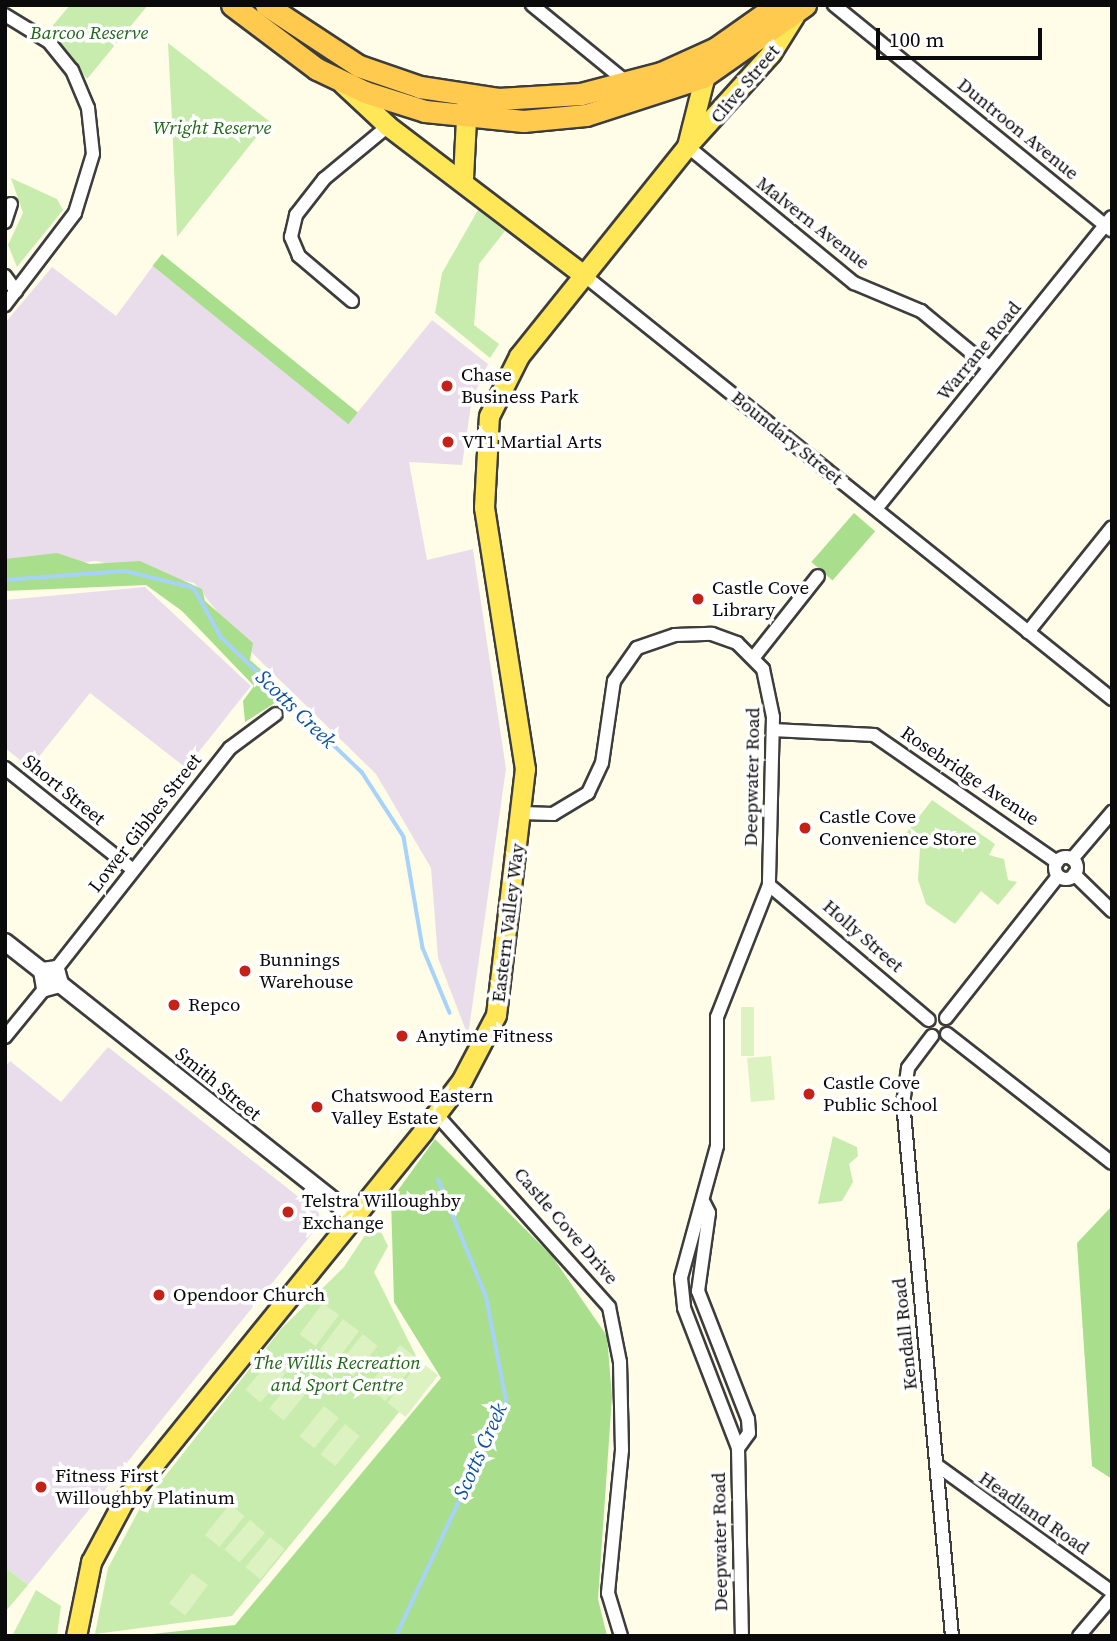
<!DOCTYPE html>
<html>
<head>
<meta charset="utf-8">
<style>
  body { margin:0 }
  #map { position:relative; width:1117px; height:1641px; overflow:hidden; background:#fffde7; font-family:"Source Serif 4",serif }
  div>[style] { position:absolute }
  .industrial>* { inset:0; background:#eaddeb }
  .green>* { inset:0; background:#c8ecae }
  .forest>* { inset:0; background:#a9de8d; transform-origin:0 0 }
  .pitch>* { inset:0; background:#dcf2c1; transform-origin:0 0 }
  .stream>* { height:3.5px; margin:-1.75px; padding:0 1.75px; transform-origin:1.75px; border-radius:1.75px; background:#a7d3fb }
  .roads { filter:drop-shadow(2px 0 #3d3d3d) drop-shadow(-2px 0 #3d3d3d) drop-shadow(0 2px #3d3d3d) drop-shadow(0 -2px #3d3d3d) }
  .minor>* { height:12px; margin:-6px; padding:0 6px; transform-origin:6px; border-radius:6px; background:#fff }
  .minor>.ring { margin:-6px; padding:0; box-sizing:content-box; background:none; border:12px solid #fff; border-radius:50% }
  .tertiary>* { height:16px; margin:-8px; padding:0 8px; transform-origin:8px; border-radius:8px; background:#fff }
  .primary>* { height:19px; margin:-9.5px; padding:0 9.5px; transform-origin:9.5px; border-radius:9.5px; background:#ffe757 }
  .trunk>* { height:21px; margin:-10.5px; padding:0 10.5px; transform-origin:10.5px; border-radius:10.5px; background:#ffca4e }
  .dots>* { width:19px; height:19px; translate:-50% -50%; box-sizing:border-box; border:4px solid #fff; border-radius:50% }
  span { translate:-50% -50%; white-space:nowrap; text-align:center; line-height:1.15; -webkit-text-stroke:7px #fff; paint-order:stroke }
  .park-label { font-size:19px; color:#1f6617; font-style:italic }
  .street-label { font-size:19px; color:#0a0a0a }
  .poi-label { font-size:19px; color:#0a0a0a }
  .left { translate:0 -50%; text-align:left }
  .water-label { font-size:21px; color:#0b52a4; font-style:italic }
  .frame { position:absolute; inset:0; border:7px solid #0a0a0a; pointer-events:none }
  .scale { position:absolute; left:876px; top:28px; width:166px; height:32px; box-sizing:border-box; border:4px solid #0a0a0a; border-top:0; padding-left:9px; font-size:21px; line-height:24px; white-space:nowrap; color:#0a0a0a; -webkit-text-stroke:5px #fff; paint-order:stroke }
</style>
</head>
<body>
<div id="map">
  <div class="industrial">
    <i style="clip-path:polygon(153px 266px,349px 423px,432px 320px,488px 364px,472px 399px,462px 465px,409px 462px,427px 560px,473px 549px,506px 769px,468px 1036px,438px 958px,431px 868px,376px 774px,247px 648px,194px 583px,96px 561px,5px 572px,5px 323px,52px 267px,116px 316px)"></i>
    <i style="clip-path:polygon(145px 587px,251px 686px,186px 768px,90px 693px,30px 768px,5px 748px,5px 600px)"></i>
    <i style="clip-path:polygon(108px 1047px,319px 1213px,320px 1224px,28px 1585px,5px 1567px,5px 1067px,10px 1061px,61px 1102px)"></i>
  </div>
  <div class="green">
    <i style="clip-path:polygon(70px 5px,148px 5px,87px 79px,49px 30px)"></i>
    <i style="clip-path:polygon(168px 43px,269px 121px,177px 237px,172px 120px)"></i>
    <i style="clip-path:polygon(11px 178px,57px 199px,63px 210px,17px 267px,8px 245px,23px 213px)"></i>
    <i style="clip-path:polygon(478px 210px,505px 231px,479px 264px,474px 325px,499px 344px,490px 358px,435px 313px,442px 273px)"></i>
    <i style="clip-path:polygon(932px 800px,995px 844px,989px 855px,1004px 859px,1008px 880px,1017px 882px,998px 905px,981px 891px,955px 924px,926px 904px,918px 880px,920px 848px,904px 836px)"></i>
    <i style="clip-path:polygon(833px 1136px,857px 1147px,858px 1156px,849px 1164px,853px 1182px,842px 1201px,818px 1204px)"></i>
    <i style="clip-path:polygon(375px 1220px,388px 1246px,374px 1272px,427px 1378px,232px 1616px,95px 1634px,108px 1568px,140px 1508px,281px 1329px,344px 1267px)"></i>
    <i style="clip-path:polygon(5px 1567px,28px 1585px,5px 1612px)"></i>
    <i style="clip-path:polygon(36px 1590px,61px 1606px,57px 1636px,12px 1636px)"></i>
  </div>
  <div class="forest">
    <i style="left:162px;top:254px;width:252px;height:15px;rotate:39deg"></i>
    <i style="left:854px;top:513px;width:28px;height:65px;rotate:41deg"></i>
    <i style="clip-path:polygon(57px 553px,90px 564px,140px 561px,202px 589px,205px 601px,253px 643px,250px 660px,289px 694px,245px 722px,243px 701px,254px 686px,182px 611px,146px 585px,5px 591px,5px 559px)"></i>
    <i style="clip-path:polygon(435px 1139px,552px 1256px,607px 1336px,612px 1397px,598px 1599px,607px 1636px,134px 1636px,235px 1625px,441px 1378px,394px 1302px,391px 1200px)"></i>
    <i style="clip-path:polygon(1112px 1206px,1112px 1479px,1092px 1466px,1077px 1243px)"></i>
  </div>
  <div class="pitch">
    <i style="left:741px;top:1007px;width:13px;height:49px"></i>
    <i style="left:771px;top:1056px;width:44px;height:24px;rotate:85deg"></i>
    <i style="left:323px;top:1303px;width:20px;height:39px;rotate:37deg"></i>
    <i style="left:343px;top:1319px;width:20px;height:38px;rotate:37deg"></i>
    <i style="left:363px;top:1334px;width:19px;height:39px;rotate:39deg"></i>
    <i style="left:400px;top:1345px;width:23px;height:53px;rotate:38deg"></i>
    <i style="left:271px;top:1360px;width:20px;height:39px;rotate:41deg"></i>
    <i style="left:420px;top:1361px;width:23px;height:53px;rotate:38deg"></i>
    <i style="left:293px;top:1379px;width:19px;height:38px;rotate:39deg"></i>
    <i style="left:324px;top:1406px;width:19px;height:39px;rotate:39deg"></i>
    <i style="left:345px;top:1424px;width:19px;height:39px;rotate:39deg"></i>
    <i style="left:230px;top:1504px;width:19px;height:40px;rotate:39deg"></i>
    <i style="left:250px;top:1520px;width:20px;height:39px;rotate:41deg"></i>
    <i style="left:270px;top:1537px;width:19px;height:39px;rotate:39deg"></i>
    <i style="left:192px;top:1573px;width:20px;height:38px;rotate:37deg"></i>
  </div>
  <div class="stream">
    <i style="left:5px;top:580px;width:120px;rotate:-4.3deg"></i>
    <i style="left:125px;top:571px;width:71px;rotate:13.8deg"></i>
    <i style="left:194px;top:588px;width:56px;rotate:61.1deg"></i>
    <i style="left:221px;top:637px;width:195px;rotate:43.8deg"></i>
    <i style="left:362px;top:772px;width:77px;rotate:57.1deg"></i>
    <i style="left:404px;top:837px;width:113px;rotate:80.3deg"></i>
    <i style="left:423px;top:948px;width:70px;rotate:67.4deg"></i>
    <i style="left:396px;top:1636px;width:259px;rotate:-64.9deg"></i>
    <i style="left:506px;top:1401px;width:106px;rotate:-100.9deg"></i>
    <i style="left:486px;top:1297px;width:126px;rotate:-112.3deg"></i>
  </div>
  <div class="roads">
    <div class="minor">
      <i style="left:532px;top:5px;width:125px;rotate:39.2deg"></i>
      <i style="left:834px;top:5px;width:357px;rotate:39.1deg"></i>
      <i style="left:5px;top:15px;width:52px;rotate:31.5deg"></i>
      <i style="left:49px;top:42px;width:36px;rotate:51deg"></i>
      <i style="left:72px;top:70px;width:41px;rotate:67.2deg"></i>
      <i style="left:88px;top:108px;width:46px;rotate:83.8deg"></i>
      <i style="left:93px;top:154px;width:62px;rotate:107deg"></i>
      <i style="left:75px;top:213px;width:116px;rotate:127.3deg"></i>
      <i style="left:687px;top:146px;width:216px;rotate:39.4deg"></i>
      <i style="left:854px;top:283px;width:73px;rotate:22.7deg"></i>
      <i style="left:921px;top:311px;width:89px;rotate:39.6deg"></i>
      <i style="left:5px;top:222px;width:19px;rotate:-72deg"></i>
      <i style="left:5px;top:276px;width:19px;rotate:54deg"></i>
      <i style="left:585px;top:276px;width:676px;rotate:38.75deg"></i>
      <i style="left:352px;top:301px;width:70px;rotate:-139.7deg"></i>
      <i style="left:299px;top:256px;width:21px;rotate:-113deg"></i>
      <i style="left:291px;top:237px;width:23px;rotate:-77deg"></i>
      <i style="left:296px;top:215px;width:46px;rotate:-52.1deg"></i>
      <i style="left:324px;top:179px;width:83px;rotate:-39.6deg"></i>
      <i style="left:876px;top:509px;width:375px;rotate:-51.1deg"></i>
      <i style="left:1028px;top:632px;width:134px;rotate:-51.3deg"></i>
      <i style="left:754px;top:657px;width:103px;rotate:-51.7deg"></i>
      <i style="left:773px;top:730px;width:101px;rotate:2.8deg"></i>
      <i style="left:874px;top:735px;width:223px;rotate:34.8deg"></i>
      <i style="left:5px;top:768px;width:162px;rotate:38.5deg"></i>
      <i style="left:522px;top:813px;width:31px;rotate:2deg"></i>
      <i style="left:553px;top:814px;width:41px;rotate:-31deg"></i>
      <i style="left:588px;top:793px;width:33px;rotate:-65deg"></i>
      <i style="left:602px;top:763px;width:83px;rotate:-81.7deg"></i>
      <i style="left:614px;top:681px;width:40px;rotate:-55.1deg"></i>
      <i style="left:637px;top:648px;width:40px;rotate:-18.9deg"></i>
      <i style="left:675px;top:635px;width:37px;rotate:-2deg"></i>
      <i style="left:712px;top:634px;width:27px;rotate:20deg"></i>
      <i style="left:737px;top:643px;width:37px;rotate:45deg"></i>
      <i style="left:763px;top:669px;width:49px;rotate:78.2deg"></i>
      <i style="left:773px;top:717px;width:168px;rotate:91.4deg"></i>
      <i style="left:769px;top:885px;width:142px;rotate:111.5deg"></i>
      <i style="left:717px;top:1017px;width:129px;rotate:90deg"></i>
      <i style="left:717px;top:1146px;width:137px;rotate:105.3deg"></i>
      <i style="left:681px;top:1278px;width:30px;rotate:84deg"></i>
      <i style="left:684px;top:1308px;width:150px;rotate:68.9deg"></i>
      <i style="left:738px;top:1448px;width:188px;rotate:88.8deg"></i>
      <i class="ring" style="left:1055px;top:857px;width:10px;height:10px"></i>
      <i style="left:1072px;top:859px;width:62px;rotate:-49.6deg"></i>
      <i style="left:1074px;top:874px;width:53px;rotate:44.2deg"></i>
      <i style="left:769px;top:885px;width:209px;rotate:40.2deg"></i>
      <i style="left:56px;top:969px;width:281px;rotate:-51.8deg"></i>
      <i style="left:230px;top:748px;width:57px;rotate:-36.5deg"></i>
      <i style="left:946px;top:1018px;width:181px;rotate:-51.7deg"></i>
      <i style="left:947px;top:1034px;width:209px;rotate:38deg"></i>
      <i style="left:932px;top:1036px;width:40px;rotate:127deg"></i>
      <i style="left:908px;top:1068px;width:34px;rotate:98deg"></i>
      <i style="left:903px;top:1102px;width:536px;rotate:84.76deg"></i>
      <i style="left:5px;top:1037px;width:63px;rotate:-50.8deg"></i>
      <i style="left:436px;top:1114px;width:259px;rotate:48.1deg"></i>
      <i style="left:609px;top:1307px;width:56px;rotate:78.7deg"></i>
      <i style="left:620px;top:1362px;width:88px;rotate:88.7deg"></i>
      <i style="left:622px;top:1450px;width:144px;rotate:95.6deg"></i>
      <i style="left:608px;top:1593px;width:45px;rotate:73.2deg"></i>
      <i style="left:704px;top:1203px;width:11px;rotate:63deg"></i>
      <i style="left:709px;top:1213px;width:79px;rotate:98deg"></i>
      <i style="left:698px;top:1291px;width:137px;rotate:68.7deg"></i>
      <i style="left:748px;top:1419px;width:14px;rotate:86deg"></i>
      <i style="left:749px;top:1433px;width:19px;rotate:126deg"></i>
      <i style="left:938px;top:1466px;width:215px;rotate:35.9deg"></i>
      <i style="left:1079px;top:1636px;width:51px;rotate:-49.8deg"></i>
    </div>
    <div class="tertiary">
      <i style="left:5px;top:942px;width:47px;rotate:38.1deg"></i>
      <i style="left:42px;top:971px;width:17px;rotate:80deg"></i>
      <i style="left:45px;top:988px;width:16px;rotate:-15deg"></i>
      <i style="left:42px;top:971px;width:14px;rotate:-8deg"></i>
      <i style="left:56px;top:969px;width:16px;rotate:75deg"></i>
      <i style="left:60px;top:984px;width:372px;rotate:38.4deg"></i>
    </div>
    <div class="primary">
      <i style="left:342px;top:83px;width:63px;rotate:43.1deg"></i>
      <i style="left:388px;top:126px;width:248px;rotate:37.3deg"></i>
      <i style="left:687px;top:146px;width:86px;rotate:-75.8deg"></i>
      <i style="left:463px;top:178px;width:78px;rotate:-87.1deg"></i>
      <i style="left:76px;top:1636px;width:76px;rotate:-78.5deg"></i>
      <i style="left:91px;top:1562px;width:68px;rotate:-61.9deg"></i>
      <i style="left:123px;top:1502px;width:477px;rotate:-51deg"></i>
      <i style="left:423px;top:1131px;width:64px;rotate:-52.6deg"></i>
      <i style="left:462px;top:1080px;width:73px;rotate:-62.4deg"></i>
      <i style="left:496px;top:1015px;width:248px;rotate:-83.3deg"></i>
      <i style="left:525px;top:769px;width:265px;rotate:-98.9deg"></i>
      <i style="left:484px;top:507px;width:91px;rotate:-86.9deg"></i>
      <i style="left:489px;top:416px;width:67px;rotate:-63.4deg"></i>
      <i style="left:519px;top:356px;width:269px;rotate:-51.3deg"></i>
      <i style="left:687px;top:146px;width:125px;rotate:-47.9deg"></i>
      <i style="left:771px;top:53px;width:44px;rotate:-58.1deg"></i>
    </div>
    <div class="trunk">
      <i style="left:232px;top:5px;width:106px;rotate:37deg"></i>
      <i style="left:317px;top:69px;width:53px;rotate:25.6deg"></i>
      <i style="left:365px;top:92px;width:63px;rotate:17.6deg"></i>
      <i style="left:425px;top:111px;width:99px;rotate:5.8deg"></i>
      <i style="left:523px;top:121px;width:63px;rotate:-5.4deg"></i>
      <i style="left:586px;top:115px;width:123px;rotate:-18deg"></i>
      <i style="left:703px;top:77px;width:125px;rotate:-35.2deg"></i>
      <i style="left:266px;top:5px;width:111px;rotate:33.3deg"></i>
      <i style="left:359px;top:66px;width:65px;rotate:19deg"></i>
      <i style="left:420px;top:87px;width:79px;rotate:8.7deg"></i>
      <i style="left:498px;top:99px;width:83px;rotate:-3.4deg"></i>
      <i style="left:581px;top:94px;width:83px;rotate:-14.7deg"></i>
      <i style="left:661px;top:73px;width:60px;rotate:-24.4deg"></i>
      <i style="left:716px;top:48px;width:75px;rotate:-35.2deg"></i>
    </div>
  </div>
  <div class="dots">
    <i style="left:447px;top:386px;background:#c42218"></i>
    <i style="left:448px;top:442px;background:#c42218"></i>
    <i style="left:698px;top:599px;background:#c42218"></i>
    <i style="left:805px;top:828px;background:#c42218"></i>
    <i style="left:245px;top:971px;background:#c42218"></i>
    <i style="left:174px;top:1005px;background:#c42218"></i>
    <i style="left:402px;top:1036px;background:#c42218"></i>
    <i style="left:809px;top:1094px;background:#c42218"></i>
    <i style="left:317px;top:1107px;background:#c42218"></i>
    <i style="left:288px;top:1212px;background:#c42218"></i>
    <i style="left:159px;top:1295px;background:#c42218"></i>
    <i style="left:41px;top:1487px;background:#c42218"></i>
  </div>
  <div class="park-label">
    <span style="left:89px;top:33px">Barcoo Reserve</span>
    <span style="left:212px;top:128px">Wright Reserve</span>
    <span style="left:337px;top:1374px">The Willis Recreation<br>and Sport Centre</span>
  </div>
  <div class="street-label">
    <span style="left:745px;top:84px;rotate:-50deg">Clive Street</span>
    <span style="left:1018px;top:129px;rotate:39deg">Duntroon Avenue</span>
    <span style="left:813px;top:223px;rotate:38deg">Malvern Avenue</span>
    <span style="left:979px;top:351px;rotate:-51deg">Warrane Road</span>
    <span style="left:787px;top:438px;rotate:39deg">Boundary Street</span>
    <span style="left:970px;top:776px;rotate:34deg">Rosebridge Avenue</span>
    <span style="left:752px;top:777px;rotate:-89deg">Deepwater Road</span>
    <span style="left:64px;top:790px;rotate:39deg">Short Street</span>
    <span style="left:145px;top:823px;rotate:-52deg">Lower Gibbes Street</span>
    <span style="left:508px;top:923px;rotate:-83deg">Eastern Valley Way</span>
    <span style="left:863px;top:936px;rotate:41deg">Holly Street</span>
    <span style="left:218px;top:1084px;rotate:39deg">Smith Street</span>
    <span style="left:566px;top:1226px;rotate:49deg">Castle Cove Drive</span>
    <span style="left:905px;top:1334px;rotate:-96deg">Kendall Road</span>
    <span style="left:1034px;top:1513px;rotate:35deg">Headland Road</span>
    <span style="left:720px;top:1542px;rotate:-91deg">Deepwater Road</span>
  </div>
  <div class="poi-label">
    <span class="left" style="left:461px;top:386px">Chase<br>Business Park</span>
    <span class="left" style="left:462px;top:442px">VT1 Martial Arts</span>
    <span class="left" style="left:712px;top:599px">Castle Cove<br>Library</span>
    <span class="left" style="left:819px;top:828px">Castle Cove<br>Convenience Store</span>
    <span class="left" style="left:259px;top:971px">Bunnings<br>Warehouse</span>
    <span class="left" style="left:188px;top:1005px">Repco</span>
    <span class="left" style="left:416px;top:1036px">Anytime Fitness</span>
    <span class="left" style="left:823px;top:1094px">Castle Cove<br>Public School</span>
    <span class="left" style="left:331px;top:1107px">Chatswood Eastern<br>Valley Estate</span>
    <span class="left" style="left:302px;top:1212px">Telstra Willoughby<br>Exchange</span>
    <span class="left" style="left:173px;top:1295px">Opendoor Church</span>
    <span class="left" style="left:55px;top:1487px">Fitness First<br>Willoughby Platinum</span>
  </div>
  <div class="water-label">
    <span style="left:296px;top:709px;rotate:44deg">Scotts Creek</span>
    <span style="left:480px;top:1451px;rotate:-66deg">Scotts Creek</span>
  </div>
  <div class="frame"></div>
  <div class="scale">100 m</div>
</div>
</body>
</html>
